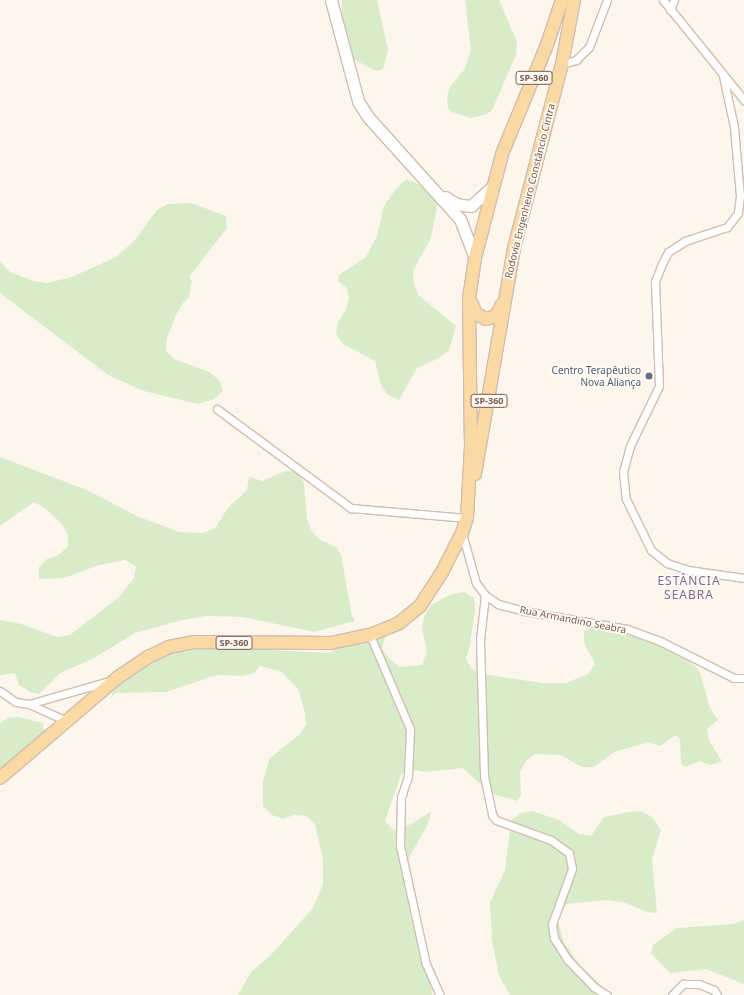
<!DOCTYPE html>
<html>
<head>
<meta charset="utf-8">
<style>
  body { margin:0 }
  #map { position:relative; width:744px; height:995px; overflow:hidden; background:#fdf6ec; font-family:"Noto Sans",sans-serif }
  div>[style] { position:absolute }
  .green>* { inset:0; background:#d8ecc9 }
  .roads { filter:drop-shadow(1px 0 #d1beb0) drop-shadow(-1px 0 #d1beb0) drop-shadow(0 1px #d1beb0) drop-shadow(0 -1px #d1beb0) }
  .minor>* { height:7px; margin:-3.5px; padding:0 3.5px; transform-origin:3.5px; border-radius:3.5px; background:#fff }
  .secondary>* { height:11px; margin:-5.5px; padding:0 5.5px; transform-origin:5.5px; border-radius:5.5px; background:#fff }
  .primary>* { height:12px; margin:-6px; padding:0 6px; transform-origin:6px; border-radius:6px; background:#fbd9a5 }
  .dots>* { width:11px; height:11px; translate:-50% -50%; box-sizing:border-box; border:2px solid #fffaf3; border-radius:50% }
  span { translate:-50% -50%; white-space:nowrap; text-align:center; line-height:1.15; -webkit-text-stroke:3.5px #fffaf3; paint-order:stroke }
  .shield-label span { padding:1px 3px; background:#fffaf3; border:1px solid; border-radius:3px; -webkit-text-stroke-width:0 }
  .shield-label { font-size:9px; color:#7a5c4d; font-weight:700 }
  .street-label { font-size:10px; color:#7a5c4d }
  .service-label { font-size:10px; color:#4e5e75 }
  .right { translate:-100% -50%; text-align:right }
  .quarter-label { font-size:12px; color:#846695; letter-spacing:1px }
</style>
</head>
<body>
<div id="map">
  <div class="green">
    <i style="clip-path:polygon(342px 0,377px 0,388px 50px,383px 69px,376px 71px,351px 58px,342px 23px)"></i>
    <i style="clip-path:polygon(465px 0,499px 0,517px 42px,516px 55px,492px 110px,487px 114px,471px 118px,452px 112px,448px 108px,447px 101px,449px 88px,464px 70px,471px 51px)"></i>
    <i style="clip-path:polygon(407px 179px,432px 190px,438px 201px,431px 238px,413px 271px,414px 283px,418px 295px,456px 326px,449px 350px,439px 358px,417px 368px,399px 400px,388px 395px,381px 385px,375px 361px,343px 344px,336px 334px,338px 322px,345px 312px,349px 299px,347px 288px,338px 281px,339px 275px,366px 257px,377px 236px,384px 206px,395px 190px)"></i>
    <i style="clip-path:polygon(191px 203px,226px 216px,227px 228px,189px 277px,192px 281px,189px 297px,182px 304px,176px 315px,167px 338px,166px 351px,174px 359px,209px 372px,219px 380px,223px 391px,214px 399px,198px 404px,144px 391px,108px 375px,0 293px,0 261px,10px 272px,34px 281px,47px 283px,72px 277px,116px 257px,134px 241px,157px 210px,168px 204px)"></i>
    <i style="clip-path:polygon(0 457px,87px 490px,137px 516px,179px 532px,203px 533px,215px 528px,228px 508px,247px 490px,249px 477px,263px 481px,285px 471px,298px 472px,304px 483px,307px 519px,311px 530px,319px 539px,336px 547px,341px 555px,352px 616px,355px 621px,314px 632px,243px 617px,206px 616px,182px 620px,135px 633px,94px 658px,60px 673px,39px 694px,30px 692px,19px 685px,15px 673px,0 675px,0 620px,21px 624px,57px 637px,70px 635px,119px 597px,134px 578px,136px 566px,125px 560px,99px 565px,64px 578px,39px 579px,39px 567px,47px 559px,58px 555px,68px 547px,68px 535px,62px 524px,45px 508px,34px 502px,0 526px)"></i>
    <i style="clip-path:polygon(464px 592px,474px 598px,475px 610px,470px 646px,466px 658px,471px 668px,482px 674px,542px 683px,566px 683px,588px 674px,595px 664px,584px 643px,584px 631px,595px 626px,632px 628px,655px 635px,697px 668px,700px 673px,710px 708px,718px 720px,707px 729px,709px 741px,722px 761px,711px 765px,699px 761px,686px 767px,681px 764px,680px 739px,676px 735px,660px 746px,648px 742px,614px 752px,594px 767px,582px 767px,561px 755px,535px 754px,526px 761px,520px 772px,521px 796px,517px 801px,490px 793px,463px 768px,424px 772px,411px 769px,401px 775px,385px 821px,393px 830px,409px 825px,431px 812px,428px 824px,410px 856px,407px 868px,410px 916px,430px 972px,432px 995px,238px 995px,251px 972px,270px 956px,313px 908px,323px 884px,323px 860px,315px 824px,306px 816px,294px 815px,283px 819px,272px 815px,263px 806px,263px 781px,270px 758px,299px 735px,306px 725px,305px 713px,298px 689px,282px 672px,260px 666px,255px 672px,244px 676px,216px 675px,166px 692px,115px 693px,109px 700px,113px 692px,120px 681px,161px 655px,187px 646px,330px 653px,350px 640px,388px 627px,382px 649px,390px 659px,399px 667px,422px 665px,427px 652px,422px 628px,424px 616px,431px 605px,452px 594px)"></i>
    <i style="clip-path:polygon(19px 717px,43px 723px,44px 735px,16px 760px,0 769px,0 724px,7px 718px)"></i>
    <i style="clip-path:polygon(532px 811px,559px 820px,579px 834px,591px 836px,604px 817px,629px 812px,641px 811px,652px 817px,661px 830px,652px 859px,657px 913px,647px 912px,623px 902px,607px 900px,567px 904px,562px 909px,558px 919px,563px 941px,581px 966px,611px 995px,510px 995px,499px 976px,492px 940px,490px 903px,505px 870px,511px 821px,520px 813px)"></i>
    <i style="clip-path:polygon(744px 920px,744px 984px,706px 969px,670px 973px,651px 953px,653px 945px,677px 928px,733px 924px)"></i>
  </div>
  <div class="roads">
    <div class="minor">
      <i style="left:663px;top:0;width:129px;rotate:51deg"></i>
      <i style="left:670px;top:10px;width:11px;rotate:-68deg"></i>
      <i style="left:562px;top:64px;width:15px;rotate:-16deg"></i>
      <i style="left:576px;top:60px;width:18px;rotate:-45deg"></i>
      <i style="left:589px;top:47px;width:50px;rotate:-69deg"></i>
      <i style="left:723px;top:76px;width:52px;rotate:77.8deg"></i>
      <i style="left:734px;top:127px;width:69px;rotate:85deg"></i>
      <i style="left:740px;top:196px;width:17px;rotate:97deg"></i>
      <i style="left:738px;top:213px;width:18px;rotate:128deg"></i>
      <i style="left:727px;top:227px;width:44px;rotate:161.6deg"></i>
      <i style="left:685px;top:241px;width:20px;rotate:147deg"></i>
      <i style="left:668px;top:252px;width:16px;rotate:117deg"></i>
      <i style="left:661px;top:266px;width:17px;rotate:111deg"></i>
      <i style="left:655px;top:282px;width:104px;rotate:87.8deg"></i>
      <i style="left:659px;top:386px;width:67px;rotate:115.8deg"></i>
      <i style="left:630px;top:446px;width:27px;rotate:105deg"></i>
      <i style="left:623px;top:472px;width:27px;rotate:84deg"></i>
      <i style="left:626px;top:499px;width:57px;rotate:63.9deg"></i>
      <i style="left:651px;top:550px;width:21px;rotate:39deg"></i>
      <i style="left:667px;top:563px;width:22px;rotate:18deg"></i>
      <i style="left:688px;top:570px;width:57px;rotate:8.1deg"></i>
      <i style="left:217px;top:409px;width:167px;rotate:36.5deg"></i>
      <i style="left:351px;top:508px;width:116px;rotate:4.9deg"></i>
      <i style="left:462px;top:533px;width:52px;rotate:74.4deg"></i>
      <i style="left:476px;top:583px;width:15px;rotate:53deg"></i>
      <i style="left:485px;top:595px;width:16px;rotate:35deg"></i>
      <i style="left:498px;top:604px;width:27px;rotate:15deg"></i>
      <i style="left:524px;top:611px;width:105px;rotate:9.9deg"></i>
      <i style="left:627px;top:629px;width:37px;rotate:20deg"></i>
      <i style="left:662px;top:642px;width:80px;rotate:26.6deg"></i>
      <i style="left:734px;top:678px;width:10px"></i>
      <i style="left:485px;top:595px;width:45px;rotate:96.3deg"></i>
      <i style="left:480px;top:640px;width:136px;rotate:88.3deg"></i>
      <i style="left:484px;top:776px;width:40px;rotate:78deg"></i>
      <i style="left:492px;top:815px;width:6px;rotate:51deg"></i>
      <i style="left:496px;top:820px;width:59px;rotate:20deg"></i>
      <i style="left:551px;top:840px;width:22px;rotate:36deg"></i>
      <i style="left:569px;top:853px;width:16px;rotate:79deg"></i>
      <i style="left:572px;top:869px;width:59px;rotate:110deg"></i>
      <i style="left:552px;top:924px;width:14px;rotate:82deg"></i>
      <i style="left:554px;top:938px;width:25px;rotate:58deg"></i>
      <i style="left:567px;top:959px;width:39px;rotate:46deg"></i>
      <i style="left:594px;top:987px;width:15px;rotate:32deg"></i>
      <i style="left:370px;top:635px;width:102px;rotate:66.9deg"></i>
      <i style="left:410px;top:729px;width:47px;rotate:92.4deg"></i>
      <i style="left:408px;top:776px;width:22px;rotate:108deg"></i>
      <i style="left:401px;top:797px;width:49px;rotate:91.2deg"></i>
      <i style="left:400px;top:846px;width:121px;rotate:77.6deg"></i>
      <i style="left:426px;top:964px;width:34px;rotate:66deg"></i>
      <i style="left:0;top:691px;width:19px;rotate:35deg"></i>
      <i style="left:16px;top:702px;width:13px;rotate:9deg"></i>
      <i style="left:67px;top:721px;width:42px;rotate:-155.9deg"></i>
      <i style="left:29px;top:704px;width:84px;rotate:-15.9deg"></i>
      <i style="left:672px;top:995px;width:16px;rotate:-45deg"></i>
      <i style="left:683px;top:984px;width:16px"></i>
      <i style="left:699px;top:984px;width:16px;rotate:22deg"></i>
      <i style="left:714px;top:990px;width:6px;rotate:59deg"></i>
    </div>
    <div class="secondary">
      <i style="left:331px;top:0;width:105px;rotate:75deg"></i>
      <i style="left:358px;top:101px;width:19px;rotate:58deg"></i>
      <i style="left:368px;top:117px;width:137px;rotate:48deg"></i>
      <i style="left:460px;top:219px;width:42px;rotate:69deg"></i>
      <i style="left:445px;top:197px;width:13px;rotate:32deg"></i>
      <i style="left:456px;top:204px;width:15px;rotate:8deg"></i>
      <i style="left:471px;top:206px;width:30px;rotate:-42deg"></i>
    </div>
    <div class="primary">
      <i style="left:471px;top:302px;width:13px;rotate:67deg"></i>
      <i style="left:476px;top:314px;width:11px;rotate:27deg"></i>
      <i style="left:486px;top:319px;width:10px;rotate:-17deg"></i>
      <i style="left:496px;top:316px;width:13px;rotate:-63deg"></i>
      <i style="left:475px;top:474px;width:229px;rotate:-80.2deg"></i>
      <i style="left:514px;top:248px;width:190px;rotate:-75.4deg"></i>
      <i style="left:562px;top:64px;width:65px;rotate:-79.4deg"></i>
      <i style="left:0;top:778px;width:154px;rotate:-40.5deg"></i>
      <i style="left:117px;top:678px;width:37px;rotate:-34deg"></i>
      <i style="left:148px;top:657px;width:23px;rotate:-25deg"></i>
      <i style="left:169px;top:647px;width:25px;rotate:-11deg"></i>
      <i style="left:194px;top:642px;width:137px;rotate:0.4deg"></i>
      <i style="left:331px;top:643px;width:40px;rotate:-12deg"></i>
      <i style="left:370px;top:635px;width:31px;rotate:-22deg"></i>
      <i style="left:399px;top:623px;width:27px;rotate:-39deg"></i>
      <i style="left:420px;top:606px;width:38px;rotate:-57deg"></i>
      <i style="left:441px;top:574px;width:46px;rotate:-62.9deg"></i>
      <i style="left:462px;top:533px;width:16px;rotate:-72deg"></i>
      <i style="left:467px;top:518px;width:72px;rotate:-86.8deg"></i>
      <i style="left:471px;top:446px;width:147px;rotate:-90.8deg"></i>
      <i style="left:469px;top:299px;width:41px;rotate:-81.7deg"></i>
      <i style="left:475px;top:258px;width:107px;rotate:-75.4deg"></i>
      <i style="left:502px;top:154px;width:118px;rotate:-67.6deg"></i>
      <i style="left:547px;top:45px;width:47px;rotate:-71.6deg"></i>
    </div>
  </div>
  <div class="dots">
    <i style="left:649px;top:376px;background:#5c6f8a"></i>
  </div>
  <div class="shield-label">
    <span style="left:534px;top:78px">SP-360</span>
    <span style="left:489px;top:401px">SP-360</span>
    <span style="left:234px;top:643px">SP-360</span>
  </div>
  <div class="street-label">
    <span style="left:530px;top:191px;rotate:-76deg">Rodovia Engenheiro Constâncio Cintra</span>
    <span style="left:573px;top:620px;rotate:11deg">Rua Armandino Seabra</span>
  </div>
  <div class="service-label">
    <span class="right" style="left:641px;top:376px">Centro Terapêutico<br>Nova Aliança</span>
  </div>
  <div class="quarter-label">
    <span style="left:689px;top:588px">ESTÂNCIA<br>SEABRA</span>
  </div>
</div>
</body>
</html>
